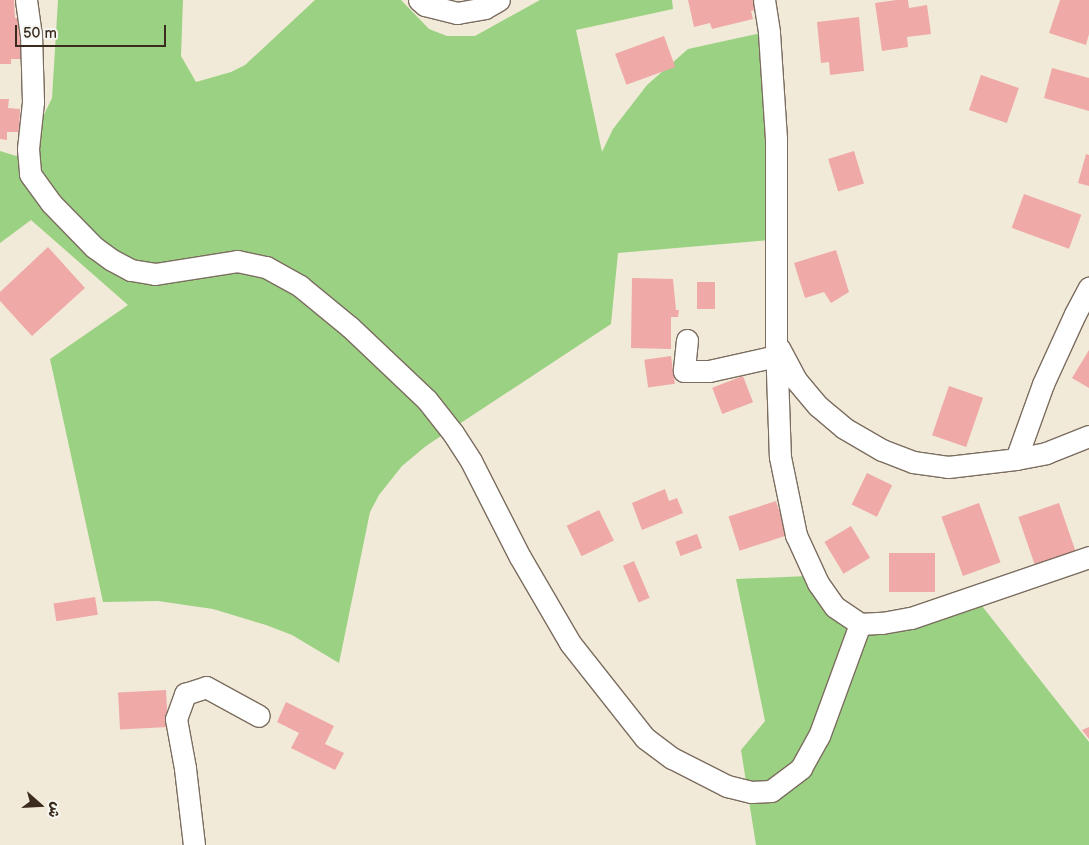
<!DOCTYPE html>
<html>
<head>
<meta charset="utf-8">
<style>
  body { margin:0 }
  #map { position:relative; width:1089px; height:845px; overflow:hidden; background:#f2ead8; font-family:"Balsamiq Sans","Playpen Sans Arabic",sans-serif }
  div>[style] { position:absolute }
  .green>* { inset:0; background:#9bd182 }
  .building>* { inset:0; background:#efa9a7; transform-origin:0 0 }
  .roads { filter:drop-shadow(1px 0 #7b6d5f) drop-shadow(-1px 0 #7b6d5f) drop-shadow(0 1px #7b6d5f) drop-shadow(0 -1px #7b6d5f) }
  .minor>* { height:21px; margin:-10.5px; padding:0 10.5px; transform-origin:10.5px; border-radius:10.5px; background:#fff }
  span { translate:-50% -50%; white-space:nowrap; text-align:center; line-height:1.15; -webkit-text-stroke:5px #f6f6f2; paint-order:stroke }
  .north { position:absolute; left:15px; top:780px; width:50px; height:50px; -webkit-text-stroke:4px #f6f6f2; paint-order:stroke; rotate:109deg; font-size:14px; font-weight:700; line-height:20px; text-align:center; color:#3b2a1e }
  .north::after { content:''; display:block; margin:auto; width:18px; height:22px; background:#3b2a1e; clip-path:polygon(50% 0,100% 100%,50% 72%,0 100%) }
  .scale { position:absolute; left:15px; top:25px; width:151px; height:22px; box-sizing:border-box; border:2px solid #3b2a1e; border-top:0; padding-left:6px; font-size:15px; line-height:18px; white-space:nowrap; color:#3b2a1e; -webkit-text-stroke:4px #f6f6f2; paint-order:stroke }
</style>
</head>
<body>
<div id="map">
  <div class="green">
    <i style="clip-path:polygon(58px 0,183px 0,181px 56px,196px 82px,231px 72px,245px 65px,315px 0,401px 0,429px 29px,447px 36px,475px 36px,540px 0,672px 0,673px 9px,576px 30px,602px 152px,613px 129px,647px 85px,688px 49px,761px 33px,781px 239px,618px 253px,611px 324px,426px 446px,402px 466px,379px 495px,370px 512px,339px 663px,292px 635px,266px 625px,213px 609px,158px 601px,103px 602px,50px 359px,128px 305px,31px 220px,0 243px,0 151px,23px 158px,52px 98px)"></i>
    <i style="clip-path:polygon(807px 576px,856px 625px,971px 592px,1089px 742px,1089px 845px,756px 845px,741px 750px,765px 721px,736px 579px)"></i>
  </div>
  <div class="building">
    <i style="clip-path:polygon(0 0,14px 0,15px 18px,19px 18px,21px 59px,11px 59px,11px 64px,0 64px)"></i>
    <i style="clip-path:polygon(688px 0,756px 0,759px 9px,751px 11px,753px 19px,712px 29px,710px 23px,694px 27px)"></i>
    <i style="clip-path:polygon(896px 0,908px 0,909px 8px,927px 5px,931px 34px,907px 37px,908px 47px,882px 51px,875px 3px)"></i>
    <i style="clip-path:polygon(1060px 0,1089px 0,1089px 34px,1086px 45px,1049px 33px)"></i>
    <i style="clip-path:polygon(859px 17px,864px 71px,830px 75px,829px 62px,821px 63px,817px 22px)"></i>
    <i style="left:664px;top:36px;width:33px;height:52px;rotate:70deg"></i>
    <i style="clip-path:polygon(1052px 68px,1089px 78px,1089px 111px,1044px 98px)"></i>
    <i style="left:981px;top:75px;width:40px;height:37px;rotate:19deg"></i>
    <i style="clip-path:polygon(0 99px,9px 99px,8px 108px,20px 109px,19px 132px,7px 132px,7px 140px,0 139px)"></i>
    <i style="left:854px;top:151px;width:34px;height:27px;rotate:73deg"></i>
    <i style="clip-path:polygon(1086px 154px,1089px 155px,1089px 186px,1078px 183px)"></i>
    <i style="left:1024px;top:194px;width:61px;height:36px;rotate:20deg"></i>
    <i style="clip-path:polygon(48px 247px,85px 288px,32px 336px,0 301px,0 292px)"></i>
    <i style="clip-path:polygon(836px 250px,849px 292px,831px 303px,824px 292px,805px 298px,794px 263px)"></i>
    <i style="clip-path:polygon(632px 278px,673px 279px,676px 310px,679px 310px,678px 317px,671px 317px,671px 349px,631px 348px)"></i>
    <i style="left:697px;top:282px;width:18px;height:27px"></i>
    <i style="clip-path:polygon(1089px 350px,1089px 388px,1072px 378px)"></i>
    <i style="left:671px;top:356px;width:28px;height:27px;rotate:82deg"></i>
    <i style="left:743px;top:376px;width:28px;height:33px;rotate:69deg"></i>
    <i style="left:949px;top:386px;width:36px;height:52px;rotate:19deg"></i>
    <i style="left:867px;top:473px;width:28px;height:35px;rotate:26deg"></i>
    <i style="clip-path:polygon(665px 489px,669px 501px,677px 498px,683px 513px,642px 530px,632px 503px)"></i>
    <i style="left:776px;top:501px;width:36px;height:50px;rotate:72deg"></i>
    <i style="left:979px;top:503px;width:63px;height:40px;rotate:70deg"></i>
    <i style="left:1059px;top:503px;width:52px;height:43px;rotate:71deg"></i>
    <i style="left:599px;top:510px;width:34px;height:36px;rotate:64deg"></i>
    <i style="left:851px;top:526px;width:37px;height:31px;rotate:59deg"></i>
    <i style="left:697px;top:534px;width:15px;height:23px;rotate:70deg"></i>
    <i style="left:889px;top:553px;width:46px;height:39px"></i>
    <i style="left:634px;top:561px;width:40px;height:12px;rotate:67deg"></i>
    <i style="left:95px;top:597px;width:18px;height:42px;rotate:81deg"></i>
    <i style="left:166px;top:690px;width:37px;height:48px;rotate:87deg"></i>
    <i style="clip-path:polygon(286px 702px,334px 726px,325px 744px,344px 753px,335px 770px,291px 748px,299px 733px,277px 722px)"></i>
    <i style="clip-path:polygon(1089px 727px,1089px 739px,1082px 730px)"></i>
  </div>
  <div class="roads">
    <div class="minor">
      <i style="left:26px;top:0;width:34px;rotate:82deg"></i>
      <i style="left:31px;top:34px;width:68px;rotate:88.3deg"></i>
      <i style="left:33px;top:102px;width:47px;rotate:96.1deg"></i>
      <i style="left:28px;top:149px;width:25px;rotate:85deg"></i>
      <i style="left:30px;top:174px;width:36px;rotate:54deg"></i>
      <i style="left:51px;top:203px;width:62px;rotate:45.7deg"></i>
      <i style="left:94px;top:247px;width:22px;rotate:36deg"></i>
      <i style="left:112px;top:260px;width:21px;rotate:28deg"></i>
      <i style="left:131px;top:270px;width:24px;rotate:9deg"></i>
      <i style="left:155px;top:274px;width:83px;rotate:-9deg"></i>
      <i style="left:237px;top:261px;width:30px;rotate:12deg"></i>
      <i style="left:266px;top:267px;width:39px;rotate:29deg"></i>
      <i style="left:300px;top:286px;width:65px;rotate:39.4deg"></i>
      <i style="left:350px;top:327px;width:106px;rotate:43.5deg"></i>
      <i style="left:427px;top:400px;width:42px;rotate:51.8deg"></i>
      <i style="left:453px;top:433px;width:33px;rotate:57deg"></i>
      <i style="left:471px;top:461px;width:108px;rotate:63deg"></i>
      <i style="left:520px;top:557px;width:99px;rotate:59.8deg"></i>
      <i style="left:570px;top:643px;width:121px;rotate:51.7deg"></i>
      <i style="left:645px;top:738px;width:34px;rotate:37deg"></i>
      <i style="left:672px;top:758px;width:62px;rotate:27deg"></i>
      <i style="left:727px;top:786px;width:25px;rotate:14deg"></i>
      <i style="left:751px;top:792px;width:20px;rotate:-3deg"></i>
      <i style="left:771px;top:791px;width:38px;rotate:-37deg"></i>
      <i style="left:801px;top:768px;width:37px;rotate:-61deg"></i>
      <i style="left:819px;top:736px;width:119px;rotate:-69.9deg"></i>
      <i style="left:419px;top:0;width:8px;rotate:40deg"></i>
      <i style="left:425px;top:5px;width:33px;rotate:14deg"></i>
      <i style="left:457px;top:13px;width:28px;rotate:-10deg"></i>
      <i style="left:485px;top:8px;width:16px;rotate:-30deg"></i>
      <i style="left:764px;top:0;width:33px;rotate:81deg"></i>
      <i style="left:769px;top:33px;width:106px;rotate:86.2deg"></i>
      <i style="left:776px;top:139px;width:205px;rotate:90deg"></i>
      <i style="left:776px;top:344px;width:113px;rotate:88deg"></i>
      <i style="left:780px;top:457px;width:80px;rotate:78.4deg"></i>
      <i style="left:796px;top:535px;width:53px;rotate:65.4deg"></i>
      <i style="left:818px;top:583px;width:29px;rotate:55deg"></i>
      <i style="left:835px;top:607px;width:30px;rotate:34deg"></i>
      <i style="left:860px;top:624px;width:22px;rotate:-3deg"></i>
      <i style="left:882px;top:623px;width:29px;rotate:-10deg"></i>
      <i style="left:911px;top:618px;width:188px;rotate:-18.9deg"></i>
      <i style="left:687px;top:340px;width:31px;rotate:96deg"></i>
      <i style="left:684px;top:371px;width:25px"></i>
      <i style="left:709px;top:371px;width:69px;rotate:-12.6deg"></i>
      <i style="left:779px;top:348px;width:36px;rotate:62deg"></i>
      <i style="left:796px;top:380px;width:34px;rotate:50deg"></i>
      <i style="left:818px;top:406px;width:34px;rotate:40deg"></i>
      <i style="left:844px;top:428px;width:44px;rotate:30.1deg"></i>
      <i style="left:882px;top:450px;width:33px;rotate:21deg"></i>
      <i style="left:913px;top:462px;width:35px;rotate:8deg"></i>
      <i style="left:948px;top:467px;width:68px;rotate:-6.7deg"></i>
      <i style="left:1016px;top:459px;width:31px;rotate:-11deg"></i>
      <i style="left:1046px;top:453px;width:46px;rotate:-21.6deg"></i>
      <i style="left:1016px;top:459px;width:80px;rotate:-70.2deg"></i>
      <i style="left:1043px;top:384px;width:77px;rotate:-65.4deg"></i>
      <i style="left:1075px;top:314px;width:30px;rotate:-62deg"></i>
      <i style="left:194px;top:845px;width:78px;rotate:-96.7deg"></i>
      <i style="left:185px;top:768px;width:50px;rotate:-100.4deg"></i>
      <i style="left:176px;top:719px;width:27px;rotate:-70deg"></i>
      <i style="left:185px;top:694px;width:22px;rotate:-18deg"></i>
      <i style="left:206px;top:687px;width:60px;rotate:28.7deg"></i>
    </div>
  </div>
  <div class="north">ش</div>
  <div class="scale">50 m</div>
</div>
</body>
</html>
